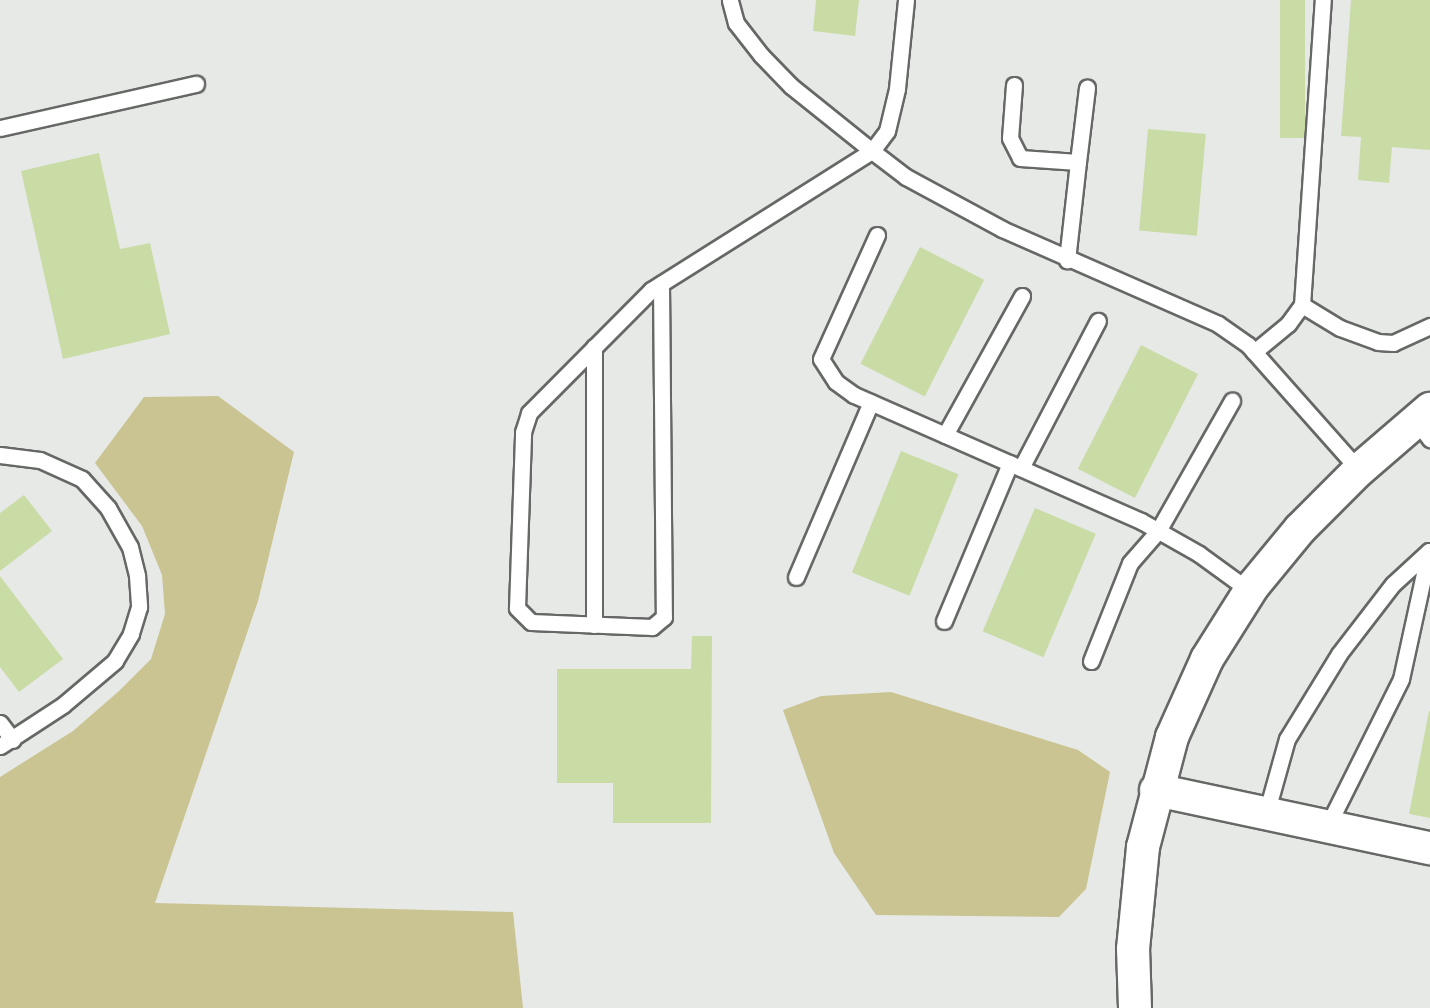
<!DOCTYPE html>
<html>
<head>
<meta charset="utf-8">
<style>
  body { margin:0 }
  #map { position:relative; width:1430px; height:1008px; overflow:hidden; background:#e7e9e7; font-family:"Roboto Serif",serif }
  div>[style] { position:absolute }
  .green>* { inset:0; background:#cac492 }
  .building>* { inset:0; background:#c9dca5; transform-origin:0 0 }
  .roads { filter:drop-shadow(2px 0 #656865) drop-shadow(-2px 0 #656865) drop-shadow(0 2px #656865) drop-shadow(0 -2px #656865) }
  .lane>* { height:15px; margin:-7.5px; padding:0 7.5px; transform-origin:7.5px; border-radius:7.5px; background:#fff }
  .street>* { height:32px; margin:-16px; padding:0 16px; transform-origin:16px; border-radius:16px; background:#fff }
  span { translate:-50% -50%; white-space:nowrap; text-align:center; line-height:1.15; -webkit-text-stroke:5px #f4f7f4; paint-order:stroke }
</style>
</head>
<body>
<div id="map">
  <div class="green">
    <i style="clip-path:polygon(218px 396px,294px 452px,258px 601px,155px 903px,513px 912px,523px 1008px,0 1008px,0 777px,73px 731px,119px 691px,151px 659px,165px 614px,162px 575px,142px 526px,95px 463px,144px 397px)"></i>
    <i style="clip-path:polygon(891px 692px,1078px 750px,1110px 772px,1086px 889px,1059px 917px,876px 915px,834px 853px,783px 710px,821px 696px)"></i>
  </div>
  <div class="building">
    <i style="clip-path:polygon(816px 0,859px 0,855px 36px,813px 31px)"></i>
    <i style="left:1280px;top:0;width:25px;height:138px"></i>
    <i style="clip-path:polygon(1351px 0,1430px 0,1430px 150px,1392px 147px,1389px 183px,1358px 180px,1361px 137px,1341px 136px)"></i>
    <i style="left:1148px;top:129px;width:58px;height:102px;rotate:5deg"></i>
    <i style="clip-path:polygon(99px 153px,120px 249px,150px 243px,170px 334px,63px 359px,21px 171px)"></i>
    <i style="left:920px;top:247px;width:72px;height:131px;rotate:27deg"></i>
    <i style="left:1141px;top:345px;width:64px;height:139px;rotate:27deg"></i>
    <i style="left:901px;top:451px;width:62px;height:131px;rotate:22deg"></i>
    <i style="clip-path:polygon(24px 495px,52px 531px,0 571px,0 513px)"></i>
    <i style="left:1035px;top:508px;width:66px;height:134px;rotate:23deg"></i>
    <i style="clip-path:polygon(0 576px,63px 659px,19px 692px,0 667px)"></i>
    <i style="clip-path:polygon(692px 636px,712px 636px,711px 823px,613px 823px,613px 783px,557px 783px,557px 669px,691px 669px)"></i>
    <i style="clip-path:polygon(1429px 711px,1430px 711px,1430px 818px,1409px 814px)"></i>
  </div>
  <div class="roads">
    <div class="lane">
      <i style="left:906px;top:0;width:89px;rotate:95.8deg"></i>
      <i style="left:897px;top:89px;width:43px;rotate:103.4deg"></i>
      <i style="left:887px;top:131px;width:25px;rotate:127deg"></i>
      <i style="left:872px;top:151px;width:43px;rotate:37.4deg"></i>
      <i style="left:906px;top:177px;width:109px;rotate:28.4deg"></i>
      <i style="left:1002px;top:229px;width:236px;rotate:23.7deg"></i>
      <i style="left:1218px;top:324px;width:37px;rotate:35deg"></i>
      <i style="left:1248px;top:345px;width:167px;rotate:48.4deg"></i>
      <i style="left:1014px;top:85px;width:53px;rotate:94.3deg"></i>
      <i style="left:1010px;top:138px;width:22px;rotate:63deg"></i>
      <i style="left:1020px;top:158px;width:58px;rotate:3.9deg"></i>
      <i style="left:1078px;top:162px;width:99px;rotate:96.4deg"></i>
      <i style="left:0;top:128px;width:201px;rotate:-12.7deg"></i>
      <i style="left:1078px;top:162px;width:75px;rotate:-83.1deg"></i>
      <i style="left:877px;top:235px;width:136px;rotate:114.3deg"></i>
      <i style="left:821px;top:359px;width:27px;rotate:57deg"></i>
      <i style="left:836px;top:382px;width:22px;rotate:36deg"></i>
      <i style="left:854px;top:395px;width:313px;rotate:23.7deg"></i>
      <i style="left:1141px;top:521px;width:67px;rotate:29.6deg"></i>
      <i style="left:1199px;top:554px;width:63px;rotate:36deg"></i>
      <i style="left:661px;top:284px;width:333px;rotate:89.5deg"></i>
      <i style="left:664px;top:617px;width:16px;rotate:140deg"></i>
      <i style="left:652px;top:627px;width:121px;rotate:-177.6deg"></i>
      <i style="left:531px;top:622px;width:20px;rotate:-135deg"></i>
      <i style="left:517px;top:608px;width:176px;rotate:-88deg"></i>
      <i style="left:523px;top:432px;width:20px;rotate:-72deg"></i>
      <i style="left:529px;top:413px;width:173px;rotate:-45.2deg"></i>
      <i style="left:651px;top:290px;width:261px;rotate:-32.2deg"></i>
      <i style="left:872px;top:151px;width:104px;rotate:-141.3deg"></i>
      <i style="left:791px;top:86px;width:43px;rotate:-134.1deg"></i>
      <i style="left:761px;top:55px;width:41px;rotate:-128deg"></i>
      <i style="left:736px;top:23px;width:24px;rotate:-105deg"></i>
      <i style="left:1302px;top:305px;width:44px;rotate:31.2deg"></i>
      <i style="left:1340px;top:328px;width:40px;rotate:20.2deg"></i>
      <i style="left:1378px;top:342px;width:15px;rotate:4deg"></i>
      <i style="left:1393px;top:343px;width:41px;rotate:-24.7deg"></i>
      <i style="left:1254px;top:352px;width:44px;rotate:-39.5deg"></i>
      <i style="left:1288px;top:324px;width:24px;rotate:-54deg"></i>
      <i style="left:1302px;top:305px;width:306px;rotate:-86.1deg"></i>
      <i style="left:1416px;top:420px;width:24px;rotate:54deg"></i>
      <i style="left:945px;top:435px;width:159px;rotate:-61deg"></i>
      <i style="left:0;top:455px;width:40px;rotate:7.1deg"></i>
      <i style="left:40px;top:460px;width:46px;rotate:24.3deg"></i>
      <i style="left:82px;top:479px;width:39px;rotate:48deg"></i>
      <i style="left:108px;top:508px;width:45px;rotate:60.6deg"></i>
      <i style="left:130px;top:547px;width:30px;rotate:76deg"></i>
      <i style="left:137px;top:576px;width:31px;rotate:86deg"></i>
      <i style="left:139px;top:607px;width:28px;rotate:107deg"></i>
      <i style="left:131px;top:634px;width:31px;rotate:121deg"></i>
      <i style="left:115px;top:661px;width:68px;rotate:139.8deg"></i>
      <i style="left:63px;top:705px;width:75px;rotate:146.9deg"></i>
      <i style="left:1021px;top:468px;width:166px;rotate:-62.4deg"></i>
      <i style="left:796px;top:577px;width:190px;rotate:-66.8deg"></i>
      <i style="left:944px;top:621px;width:171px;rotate:-67.3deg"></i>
      <i style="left:594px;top:625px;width:278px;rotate:-90deg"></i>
      <i style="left:1091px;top:661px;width:105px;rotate:-68.3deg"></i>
      <i style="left:1130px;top:563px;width:43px;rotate:-48.8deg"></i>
      <i style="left:1158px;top:531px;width:150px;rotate:-60.4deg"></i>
      <i style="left:0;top:723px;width:21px;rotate:53deg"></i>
      <i style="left:1266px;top:814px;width:78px;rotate:-74.4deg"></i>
      <i style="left:1287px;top:739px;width:100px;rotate:-58.5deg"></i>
      <i style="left:1339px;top:654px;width:88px;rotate:-52.4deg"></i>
      <i style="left:1393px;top:584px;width:49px;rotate:-42.5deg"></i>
      <i style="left:1327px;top:827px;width:165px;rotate:-63.4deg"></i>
      <i style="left:1401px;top:679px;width:131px;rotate:-77.7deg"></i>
    </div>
    <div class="street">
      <i style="left:1156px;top:790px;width:280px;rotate:12deg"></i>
      <i style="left:1135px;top:1008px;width:59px;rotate:-91.9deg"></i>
      <i style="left:1133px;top:949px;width:102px;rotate:-84.4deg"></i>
      <i style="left:1143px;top:847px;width:114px;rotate:-75.2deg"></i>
      <i style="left:1172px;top:737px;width:85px;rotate:-65.8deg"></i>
      <i style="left:1207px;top:659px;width:86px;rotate:-57.8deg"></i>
      <i style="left:1253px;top:586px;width:74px;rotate:-50.5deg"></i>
      <i style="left:1300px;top:529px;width:83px;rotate:-45deg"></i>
      <i style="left:1359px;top:470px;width:94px;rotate:-40.7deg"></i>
    </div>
  </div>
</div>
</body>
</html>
